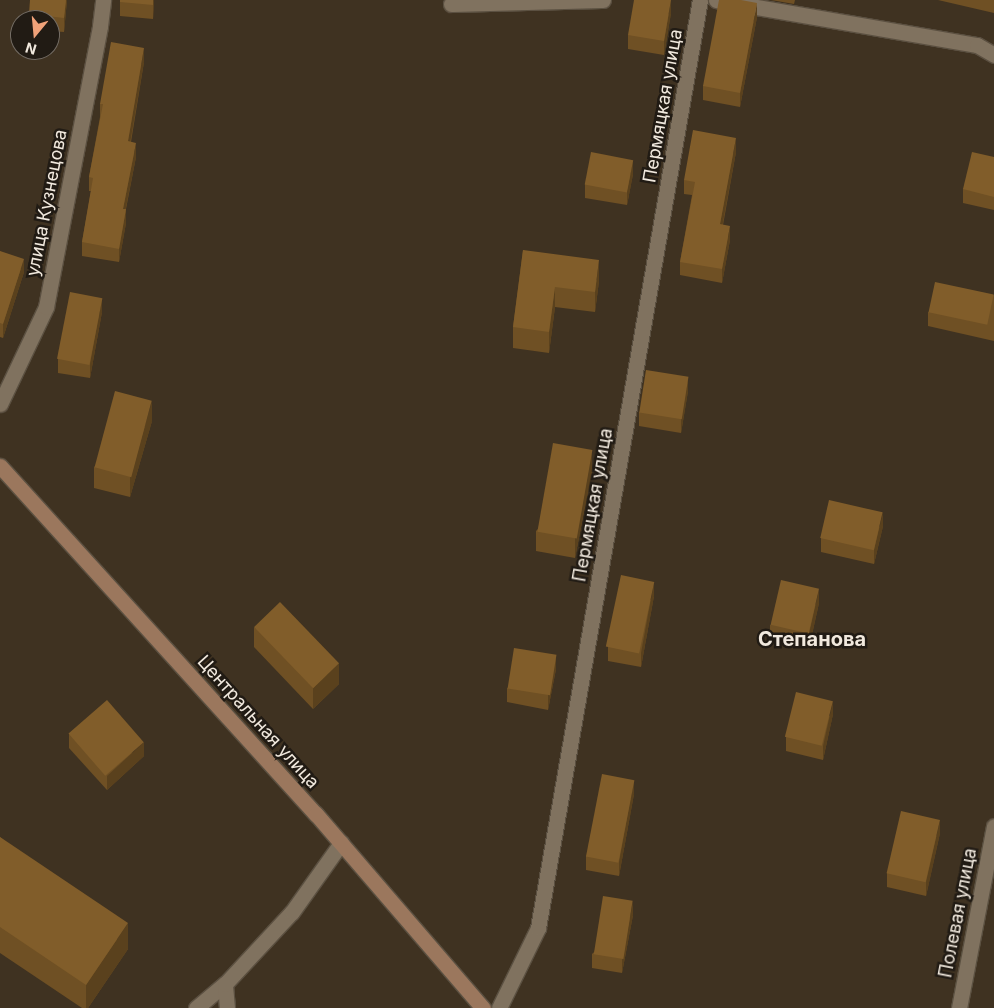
<!DOCTYPE html>
<html>
<head>
<meta charset="utf-8">
<style>
  body { margin:0 }
  #map { position:relative; width:994px; height:1008px; overflow:hidden; background:#3f3221; font-family:Inter,sans-serif }
  div>[style] { position:absolute }
  .roads { filter:drop-shadow(1px 0 #5b5041) drop-shadow(-1px 0 #5b5041) drop-shadow(0 1px #5b5041) drop-shadow(0 -1px #5b5041) }
  .minor>* { height:15px; margin:-7.5px; padding:0 7.5px; transform-origin:7.5px; border-radius:7.5px; background:#80725f }
  .secondary>* { height:15px; margin:-7.5px; padding:0 7.5px; transform-origin:7.5px; border-radius:7.5px; background:#9b775d }
  .wall>* { inset:0; background:#6f5024 }
  .shaded-wall>* { inset:0; background:#5a411d }
  .building>* { inset:0; background:#815d2a; transform-origin:0 0 }
  span { translate:-50% -50%; white-space:nowrap; text-align:center; line-height:1.15; -webkit-text-stroke:5px #211b14; paint-order:stroke }
  .street-label { font-size:18px; color:#f1e9de }
  .quarter-label { font-size:20px; color:#f1e9de; font-weight:700 }
  .north { position:absolute; left:10px; top:10px; width:50px; height:50px; box-sizing:border-box; background:#211b14; border:1px solid #746d65; border-radius:50%; rotate:197deg; font-size:14px; font-weight:700; line-height:20px; text-align:center; color:#f1e9de }
  .north::after { content:''; display:block; margin:auto; width:18px; height:22px; background:#f0a279; clip-path:polygon(50% 0,100% 100%,50% 72%,0 100%) }
</style>
</head>
<body>
<div id="map">
  <div class="roads">
    <div class="minor">
      <i style="left:716px;top:0;width:265px;rotate:9.8deg"></i>
      <i style="left:977px;top:45px;width:20px;rotate:30deg"></i>
      <i style="left:451px;top:4px;width:152px;rotate:-1.5deg"></i>
      <i style="left:0;top:404px;width:107px;rotate:-64.6deg"></i>
      <i style="left:46px;top:307px;width:286px;rotate:-79.1deg"></i>
      <i style="left:100px;top:26px;width:26px;rotate:-83deg"></i>
      <i style="left:196px;top:1008px;width:38px;rotate:-40deg"></i>
      <i style="left:227px;top:1008px;width:24px;rotate:-95deg"></i>
      <i style="left:225px;top:984px;width:98px;rotate:-47.1deg"></i>
      <i style="left:292px;top:912px;width:85px;rotate:-54.6deg"></i>
      <i style="left:499px;top:1008px;width:89px;rotate:-64deg"></i>
      <i style="left:538px;top:928px;width:942px;rotate:-80.1deg"></i>
      <i style="left:959px;top:1008px;width:185px;rotate:-79.1deg"></i>
    </div>
    <div class="secondary">
      <i style="left:0;top:466px;width:470px;rotate:47.8deg"></i>
      <i style="left:316px;top:814px;width:256px;rotate:49.3deg"></i>
    </div>
  </div>
  <div class="wall">
    <i style="clip-path:polygon(67px 0,64px 32px,50px 31px,50px 20px,29px 20px,29px 14px)"></i>
    <i style="clip-path:polygon(120px 0,154px 0,153px 19px,120px 16px)"></i>
    <i style="clip-path:polygon(771px 0,795px 0,794px 4px)"></i>
    <i style="clip-path:polygon(938px 0,994px 0,994px 13px)"></i>
    <i style="clip-path:polygon(671px 13px,664px 55px,628px 49px,628px 35px)"></i>
    <i style="clip-path:polygon(757px 17px,740px 107px,703px 100px,703px 86px)"></i>
    <i style="clip-path:polygon(144px 62px,131px 142px,136px 157px,126px 209px,126px 223px,119px 262px,82px 256px,82px 242px,91px 191px,89px 191px,89px 177px,100px 117px,100px 104px)"></i>
    <i style="clip-path:polygon(736px 152px,723px 225px,730px 240px,722px 283px,680px 275px,680px 262px,692px 195px,684px 194px,684px 180px)"></i>
    <i style="clip-path:polygon(994px 157px,994px 210px,963px 203px,963px 189px)"></i>
    <i style="clip-path:polygon(633px 174px,627px 205px,585px 198px,585px 184px)"></i>
    <i style="clip-path:polygon(523px 250px,599px 281px,595px 312px,555px 307px,549px 353px,513px 348px,513px 327px)"></i>
    <i style="clip-path:polygon(0 251px,24px 272px,3px 338px,0 337px)"></i>
    <i style="clip-path:polygon(994px 295px,994px 341px,928px 326px,928px 312px)"></i>
    <i style="clip-path:polygon(102px 312px,90px 378px,58px 373px,58px 359px)"></i>
    <i style="clip-path:polygon(688px 391px,681px 433px,639px 426px,639px 412px)"></i>
    <i style="clip-path:polygon(152px 421px,130px 497px,94px 488px,94px 467px)"></i>
    <i style="clip-path:polygon(592px 471px,575px 558px,536px 551px,536px 531px)"></i>
    <i style="clip-path:polygon(883px 526px,874px 564px,821px 552px,821px 538px)"></i>
    <i style="clip-path:polygon(654px 596px,641px 667px,608px 661px,608px 647px)"></i>
    <i style="clip-path:polygon(819px 603px,809px 648px,770px 639px,770px 625px)"></i>
    <i style="clip-path:polygon(254px 627px,339px 684px,313px 709px,254px 647px)"></i>
    <i style="clip-path:polygon(556px 669px,548px 710px,507px 702px,507px 688px)"></i>
    <i style="clip-path:polygon(833px 714px,823px 760px,786px 751px,786px 737px)"></i>
    <i style="clip-path:polygon(69px 734px,144px 756px,107px 790px,69px 748px)"></i>
    <i style="clip-path:polygon(634px 794px,619px 876px,586px 870px,586px 856px)"></i>
    <i style="clip-path:polygon(940px 833px,926px 896px,887px 887px,887px 873px)"></i>
    <i style="clip-path:polygon(0 837px,128px 949px,88px 1008px,82px 1008px,0 953px)"></i>
    <i style="clip-path:polygon(633px 915px,622px 973px,592px 968px,592px 954px)"></i>
  </div>
  <div class="shaded-wall">
    <i style="clip-path:polygon(66px 0,67px 0,64px 32px,64px 18px)"></i>
    <i style="clip-path:polygon(153px 0,154px 0,153px 19px)"></i>
    <i style="clip-path:polygon(671px 0,671px 13px,664px 55px,664px 41px)"></i>
    <i style="clip-path:polygon(757px 3px,757px 17px,740px 107px,740px 93px)"></i>
    <i style="clip-path:polygon(144px 48px,144px 62px,128px 155px,128px 141px)"></i>
    <i style="clip-path:polygon(736px 138px,736px 152px,720px 238px,720px 224px)"></i>
    <i style="clip-path:polygon(136px 143px,136px 157px,123px 222px,123px 209px)"></i>
    <i style="clip-path:polygon(633px 160px,633px 174px,627px 205px,627px 191px)"></i>
    <i style="clip-path:polygon(126px 209px,126px 223px,119px 262px,119px 249px)"></i>
    <i style="clip-path:polygon(730px 226px,730px 240px,722px 283px,722px 269px)"></i>
    <i style="clip-path:polygon(24px 259px,24px 272px,3px 338px,3px 324px)"></i>
    <i style="clip-path:polygon(599px 260px,599px 281px,595px 312px,595px 292px)"></i>
    <i style="clip-path:polygon(555px 287px,555px 307px,549px 353px,549px 332px)"></i>
    <i style="clip-path:polygon(102px 298px,102px 312px,90px 378px,90px 364px)"></i>
    <i style="clip-path:polygon(688px 377px,688px 391px,681px 433px,681px 419px)"></i>
    <i style="clip-path:polygon(152px 401px,152px 421px,130px 497px,130px 477px)"></i>
    <i style="clip-path:polygon(592px 450px,592px 471px,575px 558px,575px 538px)"></i>
    <i style="clip-path:polygon(883px 512px,883px 526px,874px 564px,874px 550px)"></i>
    <i style="clip-path:polygon(654px 582px,654px 596px,641px 667px,641px 653px)"></i>
    <i style="clip-path:polygon(819px 589px,819px 603px,809px 648px,809px 634px)"></i>
    <i style="clip-path:polygon(556px 655px,556px 669px,548px 710px,548px 696px)"></i>
    <i style="clip-path:polygon(339px 663px,339px 684px,313px 709px,313px 688px)"></i>
    <i style="clip-path:polygon(833px 701px,833px 714px,823px 760px,823px 746px)"></i>
    <i style="clip-path:polygon(144px 742px,144px 756px,107px 790px,107px 776px)"></i>
    <i style="clip-path:polygon(634px 780px,634px 794px,619px 876px,619px 862px)"></i>
    <i style="clip-path:polygon(940px 820px,940px 833px,926px 896px,926px 882px)"></i>
    <i style="clip-path:polygon(633px 901px,633px 915px,622px 973px,622px 960px)"></i>
    <i style="clip-path:polygon(128px 923px,128px 949px,88px 1008px,86px 1008px,86px 985px)"></i>
  </div>
  <div class="building">
    <i style="clip-path:polygon(30px 0,66px 0,64px 18px,29px 14px)"></i>
    <i style="clip-path:polygon(120px 0,153px 0,153px 5px,120px 2px)"></i>
    <i style="clip-path:polygon(634px 0,671px 0,664px 41px,628px 35px)"></i>
    <i style="clip-path:polygon(719px 0,741px 0,757px 3px,740px 93px,703px 86px)"></i>
    <i style="clip-path:polygon(111px 42px,144px 48px,128px 141px,136px 143px,123px 209px,126px 209px,119px 249px,82px 242px,93px 178px,89px 177px,103px 104px,100px 104px)"></i>
    <i style="clip-path:polygon(693px 130px,736px 138px,720px 224px,730px 226px,722px 269px,680px 262px,695px 182px,684px 180px)"></i>
    <i style="left:591px;top:152px;width:43px;height:33px;rotate:11deg"></i>
    <i style="clip-path:polygon(972px 152px,994px 157px,994px 197px,963px 189px)"></i>
    <i style="clip-path:polygon(523px 250px,599px 260px,595px 292px,555px 287px,549px 332px,513px 327px)"></i>
    <i style="clip-path:polygon(0 251px,24px 259px,3px 324px,0 323px)"></i>
    <i style="left:935px;top:282px;width:60px;height:31px;rotate:12deg"></i>
    <i style="left:70px;top:292px;width:33px;height:68px;rotate:11deg"></i>
    <i style="left:646px;top:370px;width:43px;height:43px;rotate:9deg"></i>
    <i style="left:115px;top:391px;width:38px;height:79px;rotate:15deg"></i>
    <i style="left:553px;top:443px;width:40px;height:90px;rotate:10deg"></i>
    <i style="left:829px;top:500px;width:55px;height:39px;rotate:13deg"></i>
    <i style="left:621px;top:575px;width:34px;height:73px;rotate:12deg"></i>
    <i style="left:781px;top:580px;width:39px;height:46px;rotate:13deg"></i>
    <i style="left:280px;top:602px;width:85px;height:36px;rotate:46deg"></i>
    <i style="left:514px;top:648px;width:43px;height:41px;rotate:9deg"></i>
    <i style="left:796px;top:692px;width:38px;height:46px;rotate:14deg"></i>
    <i style="left:107px;top:700px;width:56px;height:51px;rotate:49deg"></i>
    <i style="left:602px;top:774px;width:33px;height:84px;rotate:11deg"></i>
    <i style="left:901px;top:811px;width:40px;height:64px;rotate:13deg"></i>
    <i style="clip-path:polygon(0 837px,128px 923px,86px 985px,0 927px)"></i>
    <i style="left:603px;top:896px;width:30px;height:59px;rotate:9deg"></i>
  </div>
  <div class="street-label">
    <span style="left:663px;top:106px;rotate:-80deg">Пермяцкая улица</span>
    <span style="left:47px;top:203px;rotate:-79deg">улица Кузнецова</span>
    <span style="left:593px;top:505px;rotate:-80deg">Пермяцкая улица</span>
    <span style="left:258px;top:722px;rotate:48deg">Центральная улица</span>
    <span style="left:958px;top:913px;rotate:-79deg">Полевая улица</span>
  </div>
  <div class="quarter-label">
    <span style="left:812px;top:639px">Степанова</span>
  </div>
  <div class="north">N</div>
</div>
</body>
</html>
